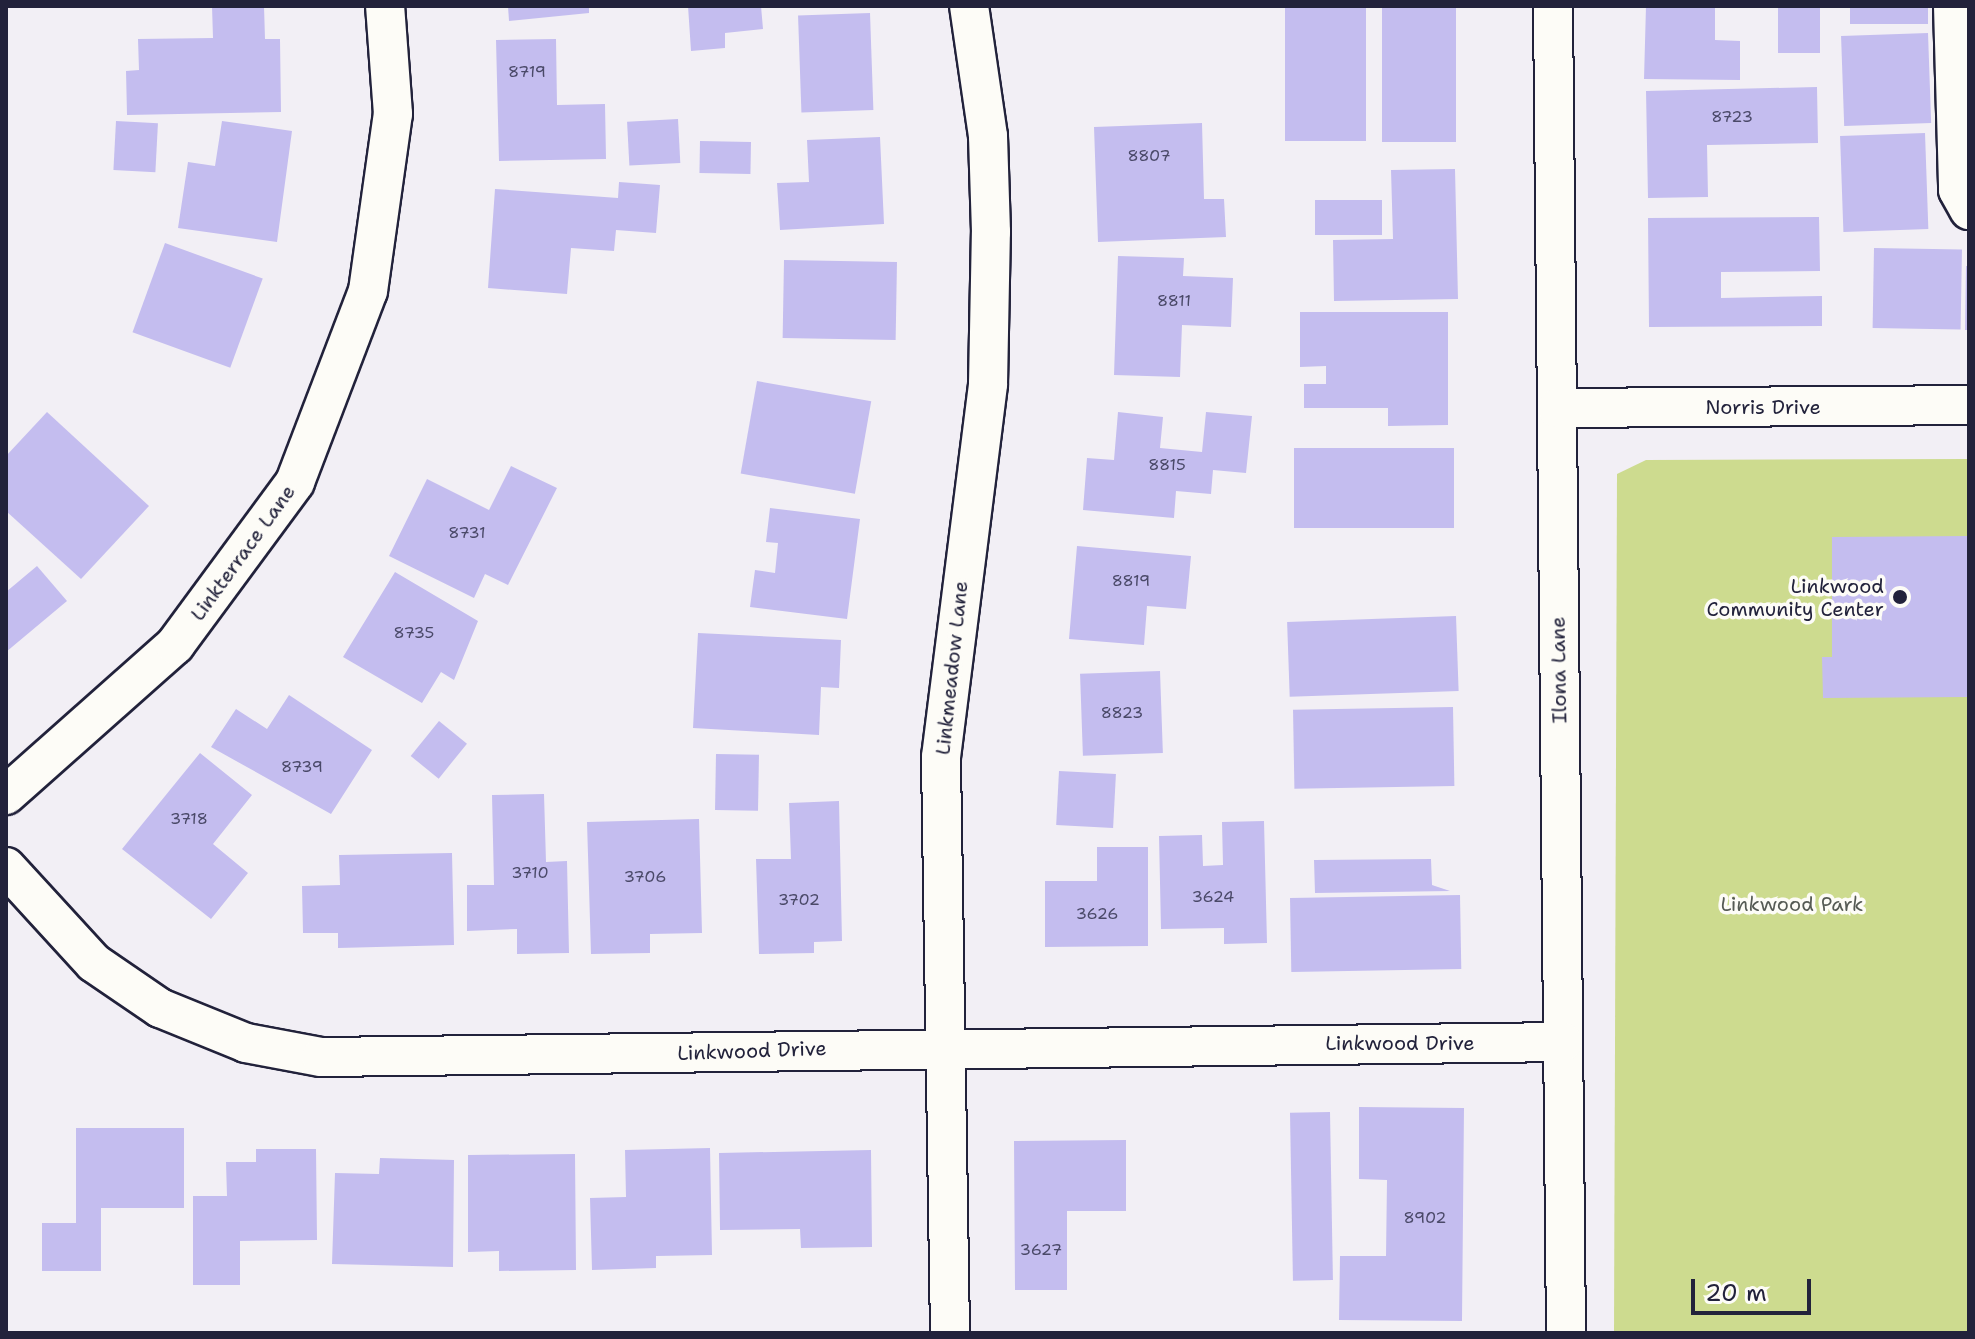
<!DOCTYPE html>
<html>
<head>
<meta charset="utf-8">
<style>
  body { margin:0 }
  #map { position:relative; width:1975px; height:1339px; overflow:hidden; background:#f2eff5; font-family:"Shantell Sans",sans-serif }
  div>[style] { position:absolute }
  .green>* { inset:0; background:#cddb8f }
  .building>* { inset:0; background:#c4bdef; transform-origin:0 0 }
  .roads { filter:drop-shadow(2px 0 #22223b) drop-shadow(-2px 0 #22223b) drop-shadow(0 2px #22223b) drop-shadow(0 -2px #22223b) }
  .street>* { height:38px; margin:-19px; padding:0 19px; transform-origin:19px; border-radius:19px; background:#fdfcf7 }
  .dots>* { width:22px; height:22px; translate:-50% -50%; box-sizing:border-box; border:4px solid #fdfcf7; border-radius:50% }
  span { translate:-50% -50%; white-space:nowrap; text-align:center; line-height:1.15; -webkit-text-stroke:7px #fdfcf7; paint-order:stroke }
  .number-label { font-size:16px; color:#4a4968 }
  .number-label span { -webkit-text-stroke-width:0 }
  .street-label { font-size:20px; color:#22223b }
  .poi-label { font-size:20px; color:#22223b }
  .right { translate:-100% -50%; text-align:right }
  .park-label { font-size:20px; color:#555a54 }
  .frame { position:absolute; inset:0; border:8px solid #22223b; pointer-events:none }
  .scale { position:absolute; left:1691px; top:1279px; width:120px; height:36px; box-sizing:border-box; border:4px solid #22223b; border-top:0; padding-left:10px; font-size:24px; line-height:28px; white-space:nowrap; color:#22223b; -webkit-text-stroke:6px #fdfcf7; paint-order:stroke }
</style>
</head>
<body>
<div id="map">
  <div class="green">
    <i style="clip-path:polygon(1969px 459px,1969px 1333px,1614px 1333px,1617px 474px,1646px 460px)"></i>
  </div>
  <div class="building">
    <i style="clip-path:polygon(212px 6px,264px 6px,265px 39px,280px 39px,281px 112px,127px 115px,126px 71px,139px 70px,138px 39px,213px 38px)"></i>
    <i style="clip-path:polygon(508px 6px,589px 6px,589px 13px,509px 21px)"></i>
    <i style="clip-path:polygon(688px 6px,761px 6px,763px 29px,725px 33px,725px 48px,691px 51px)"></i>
    <i style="left:1285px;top:6px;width:81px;height:135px"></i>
    <i style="left:1382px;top:6px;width:74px;height:136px"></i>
    <i style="clip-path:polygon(1646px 6px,1715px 6px,1715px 40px,1740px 41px,1740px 80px,1644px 79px)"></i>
    <i style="left:1778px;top:6px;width:42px;height:47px"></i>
    <i style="left:1850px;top:6px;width:78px;height:18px"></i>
    <i style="left:870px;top:13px;width:97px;height:72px;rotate:88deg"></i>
    <i style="left:1928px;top:33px;width:90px;height:87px;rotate:88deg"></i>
    <i style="clip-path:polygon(556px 39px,557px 105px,605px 104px,606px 159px,499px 161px,496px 40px)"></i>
    <i style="clip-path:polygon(1817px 87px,1818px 143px,1707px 145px,1708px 197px,1648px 198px,1646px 91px)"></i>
    <i style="left:678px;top:119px;width:44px;height:51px;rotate:87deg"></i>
    <i style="left:116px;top:121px;width:42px;height:49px;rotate:3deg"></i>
    <i style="clip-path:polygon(222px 121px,292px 131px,277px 242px,178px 228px,188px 162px,215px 166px)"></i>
    <i style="clip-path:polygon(1202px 123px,1204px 199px,1224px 199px,1226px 237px,1098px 242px,1094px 127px)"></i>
    <i style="left:1925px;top:133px;width:96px;height:85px;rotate:88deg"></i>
    <i style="clip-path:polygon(880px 137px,884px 224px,780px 230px,777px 183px,809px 182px,807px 140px)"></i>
    <i style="left:700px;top:141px;width:51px;height:32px;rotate:1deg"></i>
    <i style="clip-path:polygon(1455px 169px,1458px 299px,1334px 301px,1333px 240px,1393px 239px,1391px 170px)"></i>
    <i style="clip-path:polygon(619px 182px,660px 185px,656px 233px,616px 230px,614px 251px,571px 248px,567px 294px,488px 288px,495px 189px,618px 198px)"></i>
    <i style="left:1382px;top:200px;width:35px;height:67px;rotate:90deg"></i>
    <i style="clip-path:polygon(1819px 217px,1820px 271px,1721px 272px,1721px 298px,1822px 296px,1822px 326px,1649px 327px,1648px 218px)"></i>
    <i style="left:165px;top:243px;width:104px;height:95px;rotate:20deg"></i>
    <i style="left:1874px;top:248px;width:88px;height:80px;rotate:1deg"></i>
    <i style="clip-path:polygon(1118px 256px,1184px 258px,1183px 276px,1233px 278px,1231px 327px,1182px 325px,1180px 377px,1114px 375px)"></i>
    <i style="left:784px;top:260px;width:113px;height:78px;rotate:1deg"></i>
    <i style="clip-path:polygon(1966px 266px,1969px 266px,1969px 330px,1965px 330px)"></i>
    <i style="clip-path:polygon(1300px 312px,1448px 312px,1448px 425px,1388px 426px,1388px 408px,1304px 408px,1304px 384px,1326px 384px,1326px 366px,1300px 367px)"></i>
    <i style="left:757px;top:381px;width:116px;height:94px;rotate:10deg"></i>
    <i style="clip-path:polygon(47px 412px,149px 506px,81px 579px,6px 511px,6px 456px)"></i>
    <i style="clip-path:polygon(1118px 412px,1163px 417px,1160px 448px,1202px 452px,1206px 412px,1252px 416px,1246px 473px,1213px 470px,1211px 494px,1176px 491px,1174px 518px,1083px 510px,1087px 458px,1114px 460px)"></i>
    <i style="left:1294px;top:448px;width:160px;height:80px"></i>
    <i style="clip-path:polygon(511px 466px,557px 488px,508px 585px,485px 574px,474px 598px,389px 556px,427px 479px,489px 510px)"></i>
    <i style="clip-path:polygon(770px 508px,860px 519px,847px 619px,750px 607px,755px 570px,775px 573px,778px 543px,766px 542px)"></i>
    <i style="clip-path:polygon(1969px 536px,1969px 697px,1823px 698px,1822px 657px,1832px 657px,1832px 537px)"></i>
    <i style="clip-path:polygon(1077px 546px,1191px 556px,1186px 609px,1147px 606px,1144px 645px,1069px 639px)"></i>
    <i style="clip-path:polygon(37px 566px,67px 601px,6px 652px,6px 592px)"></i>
    <i style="clip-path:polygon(395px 572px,478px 621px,454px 680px,441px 672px,422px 703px,343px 657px)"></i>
    <i style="left:1456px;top:616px;width:75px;height:169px;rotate:88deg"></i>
    <i style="clip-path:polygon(698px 633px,841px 640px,839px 688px,821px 687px,819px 735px,693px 728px)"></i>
    <i style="left:1160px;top:671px;width:82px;height:80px;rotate:88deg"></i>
    <i style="clip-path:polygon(289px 695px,372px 750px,331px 814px,211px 747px,236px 709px,267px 729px)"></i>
    <i style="left:1453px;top:707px;width:79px;height:160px;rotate:89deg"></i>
    <i style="left:439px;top:721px;width:36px;height:45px;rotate:39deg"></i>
    <i style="clip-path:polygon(200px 753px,252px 795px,213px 844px,248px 873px,211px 919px,122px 849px)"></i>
    <i style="left:716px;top:754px;width:43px;height:56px;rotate:1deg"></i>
    <i style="left:1059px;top:771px;width:57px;height:54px;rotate:3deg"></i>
    <i style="clip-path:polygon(544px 794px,546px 862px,567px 861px,569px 953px,517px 954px,517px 929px,467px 931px,467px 885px,494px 885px,492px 795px)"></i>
    <i style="clip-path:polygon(839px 801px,842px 941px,814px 942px,814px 953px,759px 954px,756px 859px,791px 859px,789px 803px)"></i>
    <i style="clip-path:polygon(699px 819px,702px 933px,650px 934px,650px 953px,591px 954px,587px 822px)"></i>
    <i style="clip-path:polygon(1264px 821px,1267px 943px,1224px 944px,1224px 928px,1161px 929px,1159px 836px,1202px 835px,1203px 866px,1223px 865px,1222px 822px)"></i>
    <i style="clip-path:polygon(1097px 847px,1148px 847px,1148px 946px,1045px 947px,1045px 881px,1097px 881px)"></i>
    <i style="clip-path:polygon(452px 853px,454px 945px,338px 948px,338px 933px,303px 933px,302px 886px,340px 885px,339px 855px)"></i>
    <i style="clip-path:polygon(1431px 859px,1432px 885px,1450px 891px,1315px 893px,1314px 860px)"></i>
    <i style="left:1460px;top:895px;width:74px;height:170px;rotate:89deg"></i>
    <i style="clip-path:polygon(1359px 1107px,1464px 1108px,1462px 1321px,1339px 1320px,1340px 1256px,1386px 1256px,1387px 1180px,1359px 1179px)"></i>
    <i style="left:1330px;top:1112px;width:168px;height:40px;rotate:89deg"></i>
    <i style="clip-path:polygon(76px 1128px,184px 1128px,184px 1208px,101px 1208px,101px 1271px,42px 1271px,42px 1223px,76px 1223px)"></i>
    <i style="clip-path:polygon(1126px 1140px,1126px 1211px,1067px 1211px,1067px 1290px,1015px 1290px,1014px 1141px)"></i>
    <i style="clip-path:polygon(710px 1148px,712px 1255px,656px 1256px,656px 1268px,592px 1270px,590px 1198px,626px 1197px,625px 1150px)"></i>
    <i style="clip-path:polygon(256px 1149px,316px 1149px,317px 1240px,240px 1241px,240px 1285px,193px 1285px,193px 1196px,227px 1196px,226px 1162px,256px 1162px)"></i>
    <i style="clip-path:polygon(871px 1150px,872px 1247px,801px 1248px,800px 1229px,720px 1230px,719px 1153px)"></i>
    <i style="clip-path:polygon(575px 1154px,576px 1270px,499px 1271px,499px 1251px,468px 1252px,468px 1155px)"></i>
    <i style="clip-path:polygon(380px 1158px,454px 1160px,453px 1267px,332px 1264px,335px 1173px,379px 1174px)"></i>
  </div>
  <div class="roads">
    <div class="street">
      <i style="left:1553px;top:6px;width:1327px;rotate:89.44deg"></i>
      <i style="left:1953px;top:6px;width:184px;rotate:88.4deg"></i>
      <i style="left:1958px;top:190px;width:23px;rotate:61deg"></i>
      <i style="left:1557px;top:408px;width:412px;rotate:-0.4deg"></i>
      <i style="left:6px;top:795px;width:226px;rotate:-41.6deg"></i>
      <i style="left:175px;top:645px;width:202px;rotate:-53.6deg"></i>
      <i style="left:295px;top:482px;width:204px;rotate:-69.1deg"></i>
      <i style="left:368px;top:291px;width:179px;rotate:-82deg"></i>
      <i style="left:393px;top:114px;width:108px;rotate:-94.2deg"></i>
      <i style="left:6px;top:867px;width:130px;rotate:47.5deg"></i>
      <i style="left:94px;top:963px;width:80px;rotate:34.3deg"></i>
      <i style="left:160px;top:1008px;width:93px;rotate:22.1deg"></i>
      <i style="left:246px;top:1043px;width:76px;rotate:10.6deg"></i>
      <i style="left:321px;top:1057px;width:1242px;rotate:-0.69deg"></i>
      <i style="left:950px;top:1333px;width:576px;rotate:-90.9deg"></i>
      <i style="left:941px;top:757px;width:376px;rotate:-82.8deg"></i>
      <i style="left:988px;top:384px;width:152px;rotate:-88.9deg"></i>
      <i style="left:991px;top:232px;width:96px;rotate:-91.8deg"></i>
      <i style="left:988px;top:136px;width:131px;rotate:-98.3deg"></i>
    </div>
  </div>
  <div class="dots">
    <i style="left:1900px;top:597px;background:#22223b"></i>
  </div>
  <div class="number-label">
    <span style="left:527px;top:72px">8719</span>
    <span style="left:1732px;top:117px">8723</span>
    <span style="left:1149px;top:156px">8807</span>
    <span style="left:1174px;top:301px">8811</span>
    <span style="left:1167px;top:465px">8815</span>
    <span style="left:467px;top:533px">8731</span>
    <span style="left:1131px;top:581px">8819</span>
    <span style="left:414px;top:633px">8735</span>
    <span style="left:1122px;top:713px">8823</span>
    <span style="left:302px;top:767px">8739</span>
    <span style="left:189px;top:819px">3718</span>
    <span style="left:530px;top:873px">3710</span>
    <span style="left:645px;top:877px">3706</span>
    <span style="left:1213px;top:897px">3624</span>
    <span style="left:799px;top:900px">3702</span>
    <span style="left:1097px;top:914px">3626</span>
    <span style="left:1425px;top:1218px">8902</span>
    <span style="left:1041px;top:1250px">3627</span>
  </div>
  <div class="street-label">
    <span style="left:1763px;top:407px">Norris Drive</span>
    <span style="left:243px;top:553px;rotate:-54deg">Linkterrace Lane</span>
    <span style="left:952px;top:668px;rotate:-84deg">Linkmeadow Lane</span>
    <span style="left:1559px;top:670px;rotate:-91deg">Ilona Lane</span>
    <span style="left:1400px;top:1043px">Linkwood Drive</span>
    <span style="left:752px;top:1051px;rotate:-2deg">Linkwood Drive</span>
  </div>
  <div class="poi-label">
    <span class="right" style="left:1884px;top:598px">Linkwood<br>Community Center</span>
  </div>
  <div class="park-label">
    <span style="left:1792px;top:904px">Linkwood Park</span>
  </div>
  <div class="frame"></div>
  <div class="scale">20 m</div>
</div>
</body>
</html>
